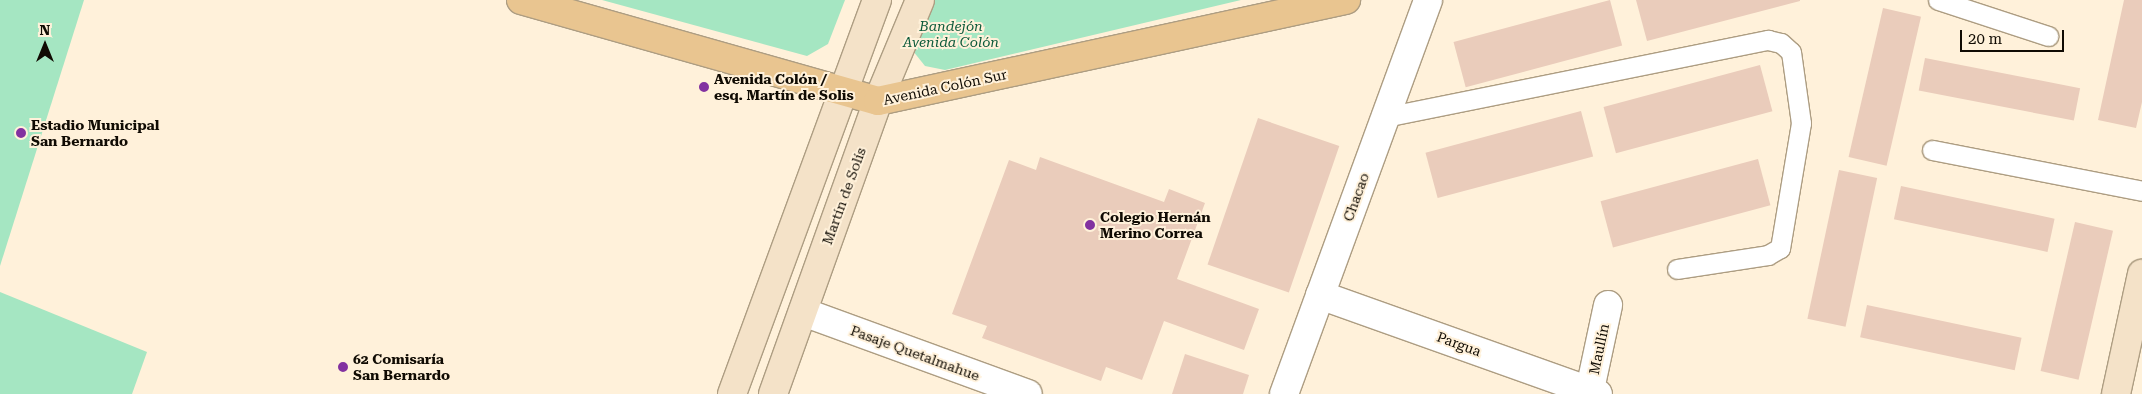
<!DOCTYPE html>
<html>
<head>
<meta charset="utf-8">
<style>
  body { margin:0 }
  #map { position:relative; width:2142px; height:394px; overflow:hidden; background:#fff1da; font-family:"Roboto Serif",serif }
  div>[style] { position:absolute }
  .green>* { inset:0; background:#a5e6c2 }
  .building>* { inset:0; background:#eaccbb; transform-origin:0 0 }
  .roads { filter:drop-shadow(1px 0 #ad9d82) drop-shadow(-1px 0 #ad9d82) drop-shadow(0 1px #ad9d82) drop-shadow(0 -1px #ad9d82) }
  .lane>* { height:19px; margin:-9.5px; padding:0 9.5px; transform-origin:9.5px; border-radius:9.5px; background:#fff }
  .street>* { height:28px; margin:-14px; padding:0 14px; transform-origin:14px; border-radius:14px; background:#fff }
  .secondary>* { height:28px; margin:-14px; padding:0 14px; transform-origin:14px; border-radius:14px; background:#f4e2c8 }
  .primary>* { height:28px; margin:-14px; padding:0 14px; transform-origin:14px; border-radius:14px; background:#e9c590 }
  .dots>* { width:14px; height:14px; translate:-50% -50%; box-sizing:border-box; border:2px solid #fff1da; border-radius:50% }
  span { translate:-50% -50%; white-space:nowrap; text-align:center; line-height:1.15; -webkit-text-stroke:4px #fff1da; paint-order:stroke }
  .park-label { font-size:14px; color:#0c5a3a; font-style:italic }
  .poi-label { font-size:14px; color:#100b03; font-weight:700 }
  .left { translate:0 -50%; text-align:left }
  .street-label { font-size:14px; color:#100b03 }
  .north { position:absolute; left:20px; top:20px; width:50px; height:50px; -webkit-text-stroke:4px #fff1da; paint-order:stroke; rotate:0deg; font-size:14px; font-weight:700; line-height:20px; text-align:center; color:#100b03 }
  .north::after { content:''; display:block; margin:auto; width:18px; height:22px; background:#100b03; clip-path:polygon(50% 0,100% 100%,50% 72%,0 100%) }
  .scale { position:absolute; left:1960px; top:30px; width:104px; height:22px; box-sizing:border-box; border:2px solid #100b03; border-top:0; padding-left:6px; font-size:15px; line-height:18px; white-space:nowrap; color:#100b03; -webkit-text-stroke:4px #fff1da; paint-order:stroke }
</style>
</head>
<body>
<div id="map">
  <div class="green">
    <i style="clip-path:polygon(0 0,84px 0,0 266px)"></i>
    <i style="clip-path:polygon(602px 0,845px 0,828px 44px,807px 56px)"></i>
    <i style="clip-path:polygon(928px 0,1241px 0,945px 70px,925px 66px,913px 51px)"></i>
    <i style="clip-path:polygon(0 292px,147px 352px,132px 394px,0 394px)"></i>
  </div>
  <div class="building">
    <i style="left:1610px;top:0;width:47px;height:162px;rotate:75deg"></i>
    <i style="clip-path:polygon(1636px 0,1800px 0,1800px 1px,1647px 41px)"></i>
    <i style="clip-path:polygon(2124px 0,2142px 0,2142px 102px,2136px 128px,2098px 120px)"></i>
    <i style="left:1883px;top:8px;width:39px;height:153px;rotate:13deg"></i>
    <i style="left:1925px;top:58px;width:158px;height:33px;rotate:11deg"></i>
    <i style="left:1760px;top:65px;width:48px;height:162px;rotate:75deg"></i>
    <i style="left:1581px;top:111px;width:47px;height:161px;rotate:75deg"></i>
    <i style="left:1258px;top:118px;width:86px;height:155px;rotate:19deg"></i>
    <i style="clip-path:polygon(1040px 157px,1164px 202px,1169px 189px,1205px 203px,1177px 279px,1259px 309px,1244px 350px,1164px 321px,1142px 380px,1106px 367px,1101px 381px,982px 338px,987px 326px,952px 314px,1009px 160px,1036px 170px)"></i>
    <i style="left:1758px;top:159px;width:48px;height:163px;rotate:75deg"></i>
    <i style="left:1839px;top:170px;width:39px;height:152px;rotate:12deg"></i>
    <i style="left:1901px;top:186px;width:157px;height:34px;rotate:12deg"></i>
    <i style="left:2075px;top:222px;width:39px;height:153px;rotate:13deg"></i>
    <i style="left:1867px;top:305px;width:158px;height:33px;rotate:12deg"></i>
    <i style="clip-path:polygon(1185px 354px,1249px 375px,1243px 394px,1172px 394px)"></i>
  </div>
  <div class="roads">
    <div class="lane">
      <i style="left:1938px;top:0;width:116px;rotate:18.1deg"></i>
      <i style="left:1385px;top:117px;width:391px;rotate:-11.4deg"></i>
      <i style="left:1768px;top:40px;width:13px;rotate:13deg"></i>
      <i style="left:1781px;top:43px;width:13px;rotate:42deg"></i>
      <i style="left:1791px;top:52px;width:72px;rotate:82deg"></i>
      <i style="left:1801px;top:123px;width:127px;rotate:99.5deg"></i>
      <i style="left:1780px;top:248px;width:14px;rotate:150deg"></i>
      <i style="left:1768px;top:255px;width:92px;rotate:171.3deg"></i>
      <i style="left:1932px;top:150px;width:214px;rotate:11deg"></i>
    </div>
    <div class="street">
      <i style="left:1320px;top:295px;width:295px;rotate:19.6deg"></i>
      <i style="left:803px;top:312px;width:239px;rotate:20deg"></i>
      <i style="left:1284px;top:394px;width:419px;rotate:-69.9deg"></i>
      <i style="left:1589px;top:394px;width:91px;rotate:-77.9deg"></i>
    </div>
    <div class="secondary">
      <i style="left:732px;top:394px;width:420px;rotate:-69.8deg"></i>
      <i style="left:773px;top:394px;width:311px;rotate:-70.3deg"></i>
      <i style="left:878px;top:101px;width:109px;rotate:-67.4deg"></i>
      <i style="left:2116px;top:394px;width:123px;rotate:-77.8deg"></i>
    </div>
    <div class="primary">
      <i style="left:521px;top:0;width:371px;rotate:15.8deg"></i>
      <i style="left:878px;top:101px;width:479px;rotate:-12.2deg"></i>
    </div>
  </div>
  <div class="dots">
    <i style="left:704px;top:87px;background:#8231a0"></i>
    <i style="left:21px;top:133px;background:#8231a0"></i>
    <i style="left:1090px;top:225px;background:#8231a0"></i>
    <i style="left:343px;top:367px;background:#8231a0"></i>
  </div>
  <div class="park-label">
    <span style="left:951px;top:34px">Bandejón<br>Avenida Colón</span>
  </div>
  <div class="poi-label">
    <span class="left" style="left:714px;top:87px">Avenida Colón /<br>esq. Martín de Solis</span>
    <span class="left" style="left:31px;top:133px">Estadio Municipal<br>San Bernardo</span>
    <span class="left" style="left:1100px;top:225px">Colegio Hernán<br>Merino Correa</span>
    <span class="left" style="left:353px;top:367px">62 Comisaría<br>San Bernardo</span>
  </div>
  <div class="street-label">
    <span style="left:945px;top:87px;rotate:-12deg">Avenida Colón Sur</span>
    <span style="left:844px;top:196px;rotate:-70deg">Martín de Solís</span>
    <span style="left:1356px;top:197px;rotate:-70deg">Chacao</span>
    <span style="left:1459px;top:344px;rotate:20deg">Pargua</span>
    <span style="left:1599px;top:349px;rotate:-78deg">Maullín</span>
    <span style="left:915px;top:353px;rotate:20deg">Pasaje Quetalmahue</span>
  </div>
  <div class="north">N</div>
  <div class="scale">20 m</div>
</div>
</body>
</html>
